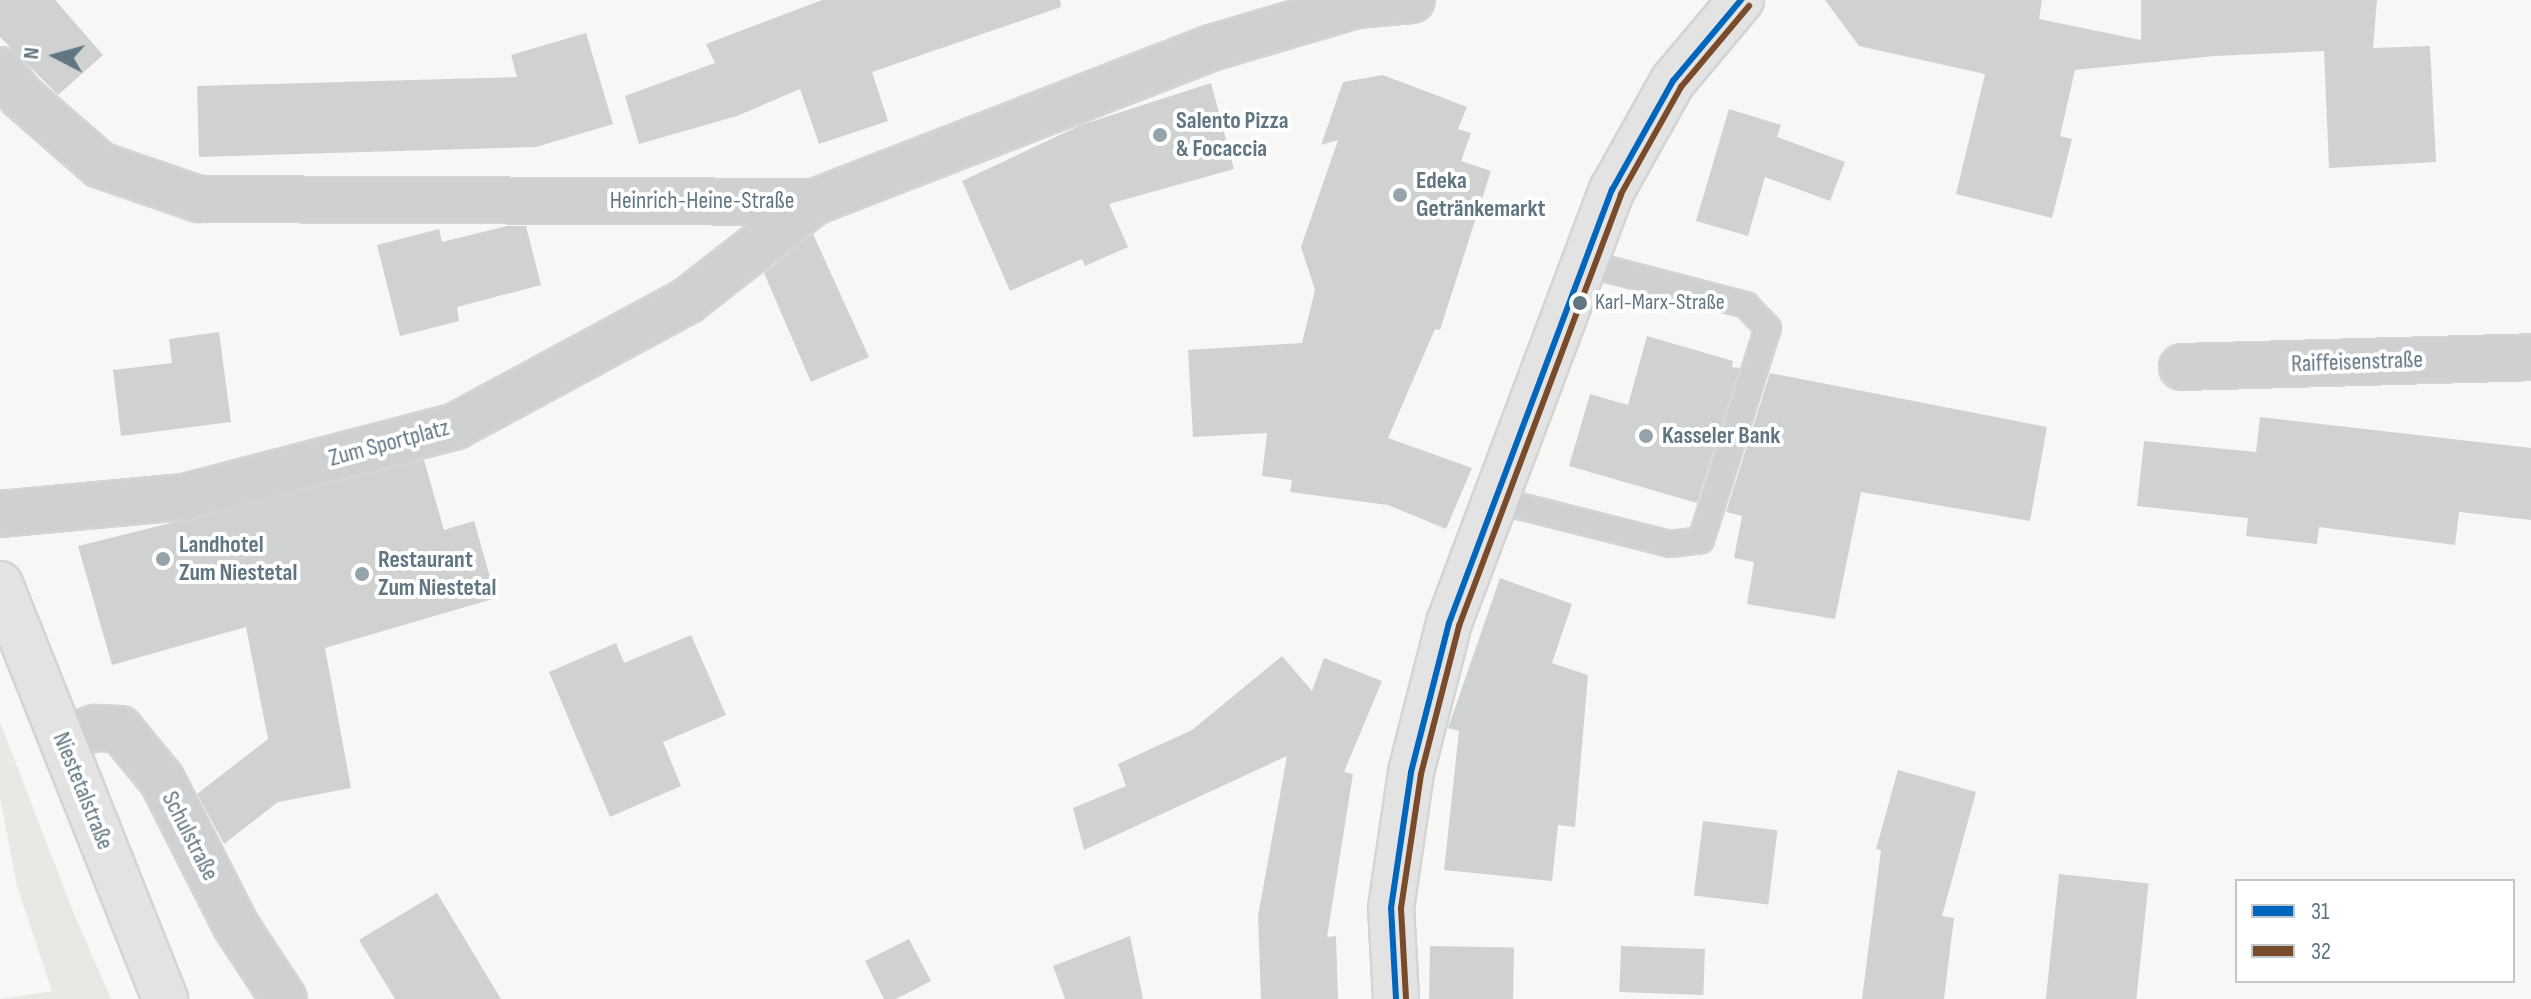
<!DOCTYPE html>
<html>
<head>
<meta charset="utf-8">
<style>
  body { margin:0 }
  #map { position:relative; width:2531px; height:999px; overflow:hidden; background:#f7f7f6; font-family:"Sofia Sans Condensed",sans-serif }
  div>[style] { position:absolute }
  .green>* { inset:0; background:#e7eae4 }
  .building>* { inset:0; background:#d0d2d2; transform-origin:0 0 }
  .roads { filter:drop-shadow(2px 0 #d3d5d5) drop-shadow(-2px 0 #d3d5d5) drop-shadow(0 2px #d3d5d5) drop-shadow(0 -2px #d3d5d5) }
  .lane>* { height:24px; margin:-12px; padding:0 12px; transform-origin:12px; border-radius:12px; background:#cfd0d1 }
  .street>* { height:44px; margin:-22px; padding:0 22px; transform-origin:22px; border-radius:22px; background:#cfd0d1 }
  .secondary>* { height:44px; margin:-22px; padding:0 22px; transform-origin:22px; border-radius:22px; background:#e2e3e2 }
  .bus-1>* { height:6px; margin:-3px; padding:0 3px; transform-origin:3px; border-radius:3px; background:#0065bd }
  .bus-2>* { height:6px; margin:-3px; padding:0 3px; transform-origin:3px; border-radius:3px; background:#7a4b2a }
  .dots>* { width:22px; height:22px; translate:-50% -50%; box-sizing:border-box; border:4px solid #fff; border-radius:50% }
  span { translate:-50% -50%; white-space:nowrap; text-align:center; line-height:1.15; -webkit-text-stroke:8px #fff; paint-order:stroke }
  .bus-label { font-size:22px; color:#607682 }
  .left { translate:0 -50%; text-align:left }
  .poi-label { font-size:24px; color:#607682; font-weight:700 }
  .street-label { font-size:24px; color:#607682 }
  .legend { position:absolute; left:2235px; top:879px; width:280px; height:104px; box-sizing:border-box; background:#fff; border:2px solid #bfc8cd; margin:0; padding:10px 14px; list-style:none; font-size:24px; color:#607682 }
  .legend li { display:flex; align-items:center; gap:16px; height:40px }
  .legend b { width:40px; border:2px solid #bfc8cd }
  .north { position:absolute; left:16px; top:16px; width:80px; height:80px; -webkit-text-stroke:6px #fff; paint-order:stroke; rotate:276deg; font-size:22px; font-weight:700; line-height:32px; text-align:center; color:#607682 }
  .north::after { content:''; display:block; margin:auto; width:28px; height:36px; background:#607682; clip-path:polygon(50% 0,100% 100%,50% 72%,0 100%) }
</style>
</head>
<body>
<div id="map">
  <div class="green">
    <i style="clip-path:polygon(0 722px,72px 909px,111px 999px,0 999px,52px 991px,17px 886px,0 798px)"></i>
  </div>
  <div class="building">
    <i style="clip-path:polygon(0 0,55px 0,103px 55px,58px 95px,0 37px)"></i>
    <i style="clip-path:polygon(822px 0,1060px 0,1061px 7px,872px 72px,888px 121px,819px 144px,800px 89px,737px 116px,639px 144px,625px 96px,715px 63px,706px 44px)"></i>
    <i style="clip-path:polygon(1825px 0,2042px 0,2039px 19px,2141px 40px,2141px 0,2377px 0,2373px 48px,2430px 46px,2436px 162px,2329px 168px,2324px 51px,2214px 56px,2075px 70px,2060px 136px,2072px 139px,2052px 218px,1956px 194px,1985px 74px,1859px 46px)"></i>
    <i style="clip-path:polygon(586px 33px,613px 124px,536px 147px,199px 157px,197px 86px,517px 77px,511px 55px)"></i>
    <i style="clip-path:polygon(1383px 75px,1467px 107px,1458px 129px,1471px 133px,1461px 161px,1491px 171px,1440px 330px,1435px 329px,1388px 438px,1472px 468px,1446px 529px,1388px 505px,1290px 492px,1292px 480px,1262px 476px,1267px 433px,1193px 437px,1188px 350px,1302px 343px,1315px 290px,1301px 247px,1338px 140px,1321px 145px,1343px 82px)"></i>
    <i style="clip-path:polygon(1211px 83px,1234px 169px,1109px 204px,1128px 247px,1085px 266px,1082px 259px,1010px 291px,962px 181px,1081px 125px)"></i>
    <i style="clip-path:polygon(1729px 109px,1781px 125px,1777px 137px,1845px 162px,1830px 201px,1765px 177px,1748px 236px,1696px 221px)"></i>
    <i style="clip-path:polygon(507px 226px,526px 226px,541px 285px,457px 307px,459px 321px,400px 336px,377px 245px,439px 229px,442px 242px)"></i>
    <i style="clip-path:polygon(813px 234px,869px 357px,811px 382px,764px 273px)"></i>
    <i style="clip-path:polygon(219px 332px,231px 422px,121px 436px,113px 370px,172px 363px,169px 339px)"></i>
    <i style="clip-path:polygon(1647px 336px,1733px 361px,1732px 367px,1740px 368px,1697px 503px,1569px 466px,1590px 394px,1628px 405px)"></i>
    <i style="clip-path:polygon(1770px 373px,2047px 427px,2030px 521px,1861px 492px,1835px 619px,1747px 604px,1754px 562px,1734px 558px,1742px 516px,1726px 512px)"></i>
    <i style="clip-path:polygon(2260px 417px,2531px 448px,2531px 520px,2459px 512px,2455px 545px,2319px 527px,2317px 544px,2246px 536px,2248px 518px,2137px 506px,2144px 441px,2256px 452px)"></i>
    <i style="clip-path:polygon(424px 460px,444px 530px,474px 521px,496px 598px,325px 648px,351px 788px,278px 802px,224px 844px,197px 794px,268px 739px,246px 627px,112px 665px,78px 546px)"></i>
    <i style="clip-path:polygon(1500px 578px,1572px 604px,1552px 663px,1588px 675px,1575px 827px,1558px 825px,1552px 881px,1444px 870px,1459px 731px,1448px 728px)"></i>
    <i style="clip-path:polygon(691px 635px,726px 715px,663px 742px,681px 786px,610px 817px,549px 672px,616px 643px,624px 663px)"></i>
    <i style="clip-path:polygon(1282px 656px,1312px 691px,1324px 658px,1382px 681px,1344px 772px,1353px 774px,1327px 937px,1336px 936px,1338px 999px,1261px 999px,1258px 916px,1287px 756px,1084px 850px,1073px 808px,1126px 786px,1118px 764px,1192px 730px)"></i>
    <i style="clip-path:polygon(1898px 770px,1976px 792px,1942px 916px,1954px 918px,1944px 999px,1862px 999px,1881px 850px,1876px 849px)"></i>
    <i style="left:1703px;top:821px;width:75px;height:75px;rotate:7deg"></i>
    <i style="left:2059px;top:874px;width:90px;height:126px;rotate:6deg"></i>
    <i style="clip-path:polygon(437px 893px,501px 999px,395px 999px,359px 940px)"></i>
    <i style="clip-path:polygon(1130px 936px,1143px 999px,1065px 999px,1053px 966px)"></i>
    <i style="clip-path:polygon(909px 939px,931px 981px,896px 999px,884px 999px,865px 961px)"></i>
    <i style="left:1430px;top:946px;width:84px;height:53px;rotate:1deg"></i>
    <i style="left:1621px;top:946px;width:84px;height:46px;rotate:2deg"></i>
  </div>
  <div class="roads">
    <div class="lane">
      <i style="left:1495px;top:500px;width:180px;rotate:14.1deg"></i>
      <i style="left:1670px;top:544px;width:31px;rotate:-7deg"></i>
      <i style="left:1701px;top:540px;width:222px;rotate:-72.5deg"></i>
      <i style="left:1768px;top:328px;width:32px;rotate:-134deg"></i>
      <i style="left:1746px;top:305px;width:167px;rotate:-165.5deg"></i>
    </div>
    <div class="street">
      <i style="left:0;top:70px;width:35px;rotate:51deg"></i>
      <i style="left:22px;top:97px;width:103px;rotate:41.1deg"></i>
      <i style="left:100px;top:165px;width:105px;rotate:19deg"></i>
      <i style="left:199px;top:199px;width:615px;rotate:0.28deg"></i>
      <i style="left:814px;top:202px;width:426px;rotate:-21.2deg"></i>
      <i style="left:1211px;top:48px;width:151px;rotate:-16.5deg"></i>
      <i style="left:1356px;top:5px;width:56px;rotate:-5.1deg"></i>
      <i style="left:2182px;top:367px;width:349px;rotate:-1.6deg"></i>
      <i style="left:0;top:514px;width:185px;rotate:-5.3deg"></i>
      <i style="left:184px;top:497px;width:281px;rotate:-14.6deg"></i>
      <i style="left:456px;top:426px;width:263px;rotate:-28.4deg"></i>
      <i style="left:687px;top:301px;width:161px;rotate:-37.9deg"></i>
      <i style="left:63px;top:740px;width:34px;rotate:-21deg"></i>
      <i style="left:95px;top:728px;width:25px;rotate:2deg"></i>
      <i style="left:120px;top:729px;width:66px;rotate:50.5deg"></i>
      <i style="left:162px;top:780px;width:164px;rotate:63.1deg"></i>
      <i style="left:236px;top:926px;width:87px;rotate:56.7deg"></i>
    </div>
    <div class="secondary">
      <i style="left:0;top:584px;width:447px;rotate:68.3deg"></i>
      <i style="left:1396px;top:999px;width:91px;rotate:-93.1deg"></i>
      <i style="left:1391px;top:908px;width:137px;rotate:-81.6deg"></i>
      <i style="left:1411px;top:772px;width:154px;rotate:-75.7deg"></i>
      <i style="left:1449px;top:623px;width:463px;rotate:-69.4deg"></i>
      <i style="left:1612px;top:190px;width:125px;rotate:-60.8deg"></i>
      <i style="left:1673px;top:81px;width:106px;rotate:-50deg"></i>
    </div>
  </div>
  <div class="bus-1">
    <i style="left:1396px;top:999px;width:91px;rotate:-93.1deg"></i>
    <i style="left:1391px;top:908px;width:137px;rotate:-81.6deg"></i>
    <i style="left:1411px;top:772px;width:154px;rotate:-75.7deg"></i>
    <i style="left:1449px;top:623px;width:463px;rotate:-69.4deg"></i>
    <i style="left:1612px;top:190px;width:125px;rotate:-60.8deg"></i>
    <i style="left:1673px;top:81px;width:106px;rotate:-50deg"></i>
  </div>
  <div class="bus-2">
    <i style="left:1406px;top:998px;width:90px;rotate:-93.2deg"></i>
    <i style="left:1401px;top:908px;width:135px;rotate:-81.5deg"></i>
    <i style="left:1421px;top:774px;width:153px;rotate:-75.6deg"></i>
    <i style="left:1459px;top:626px;width:461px;rotate:-69.4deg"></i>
    <i style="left:1621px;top:194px;width:123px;rotate:-60.7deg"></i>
    <i style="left:1681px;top:87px;width:106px;rotate:-50deg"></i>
  </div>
  <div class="dots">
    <i style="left:1160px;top:135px;background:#95a3ab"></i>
    <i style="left:1400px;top:195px;background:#95a3ab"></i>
    <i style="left:1580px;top:303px;background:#607682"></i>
    <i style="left:1646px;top:436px;background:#95a3ab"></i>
    <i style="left:163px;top:559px;background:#95a3ab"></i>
    <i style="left:362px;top:574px;background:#95a3ab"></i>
  </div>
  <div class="bus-label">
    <span class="left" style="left:1595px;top:303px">Karl-Marx-Straße</span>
  </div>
  <div class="poi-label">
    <span class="left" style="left:1176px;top:135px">Salento Pizza<br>&amp; Focaccia</span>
    <span class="left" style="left:1416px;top:195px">Edeka<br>Getränkemarkt</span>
    <span class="left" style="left:1662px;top:436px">Kasseler Bank</span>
    <span class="left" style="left:179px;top:559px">Landhotel<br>Zum Niestetal</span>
    <span class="left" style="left:378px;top:574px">Restaurant<br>Zum Niestetal</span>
  </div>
  <div class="street-label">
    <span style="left:702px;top:201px">Heinrich-Heine-Straße</span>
    <span style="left:2357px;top:362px;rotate:-2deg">Raiffeisenstraße</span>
    <span style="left:389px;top:443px;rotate:-15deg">Zum Sportplatz</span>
    <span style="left:83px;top:791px;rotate:68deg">Niestetalstraße</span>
    <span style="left:190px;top:836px;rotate:63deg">Schulstraße</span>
  </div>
  <ul class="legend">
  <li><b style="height:10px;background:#0065bd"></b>31</li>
  <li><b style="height:10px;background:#7a4b2a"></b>32</li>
  </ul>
  <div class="north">N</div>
</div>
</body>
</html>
